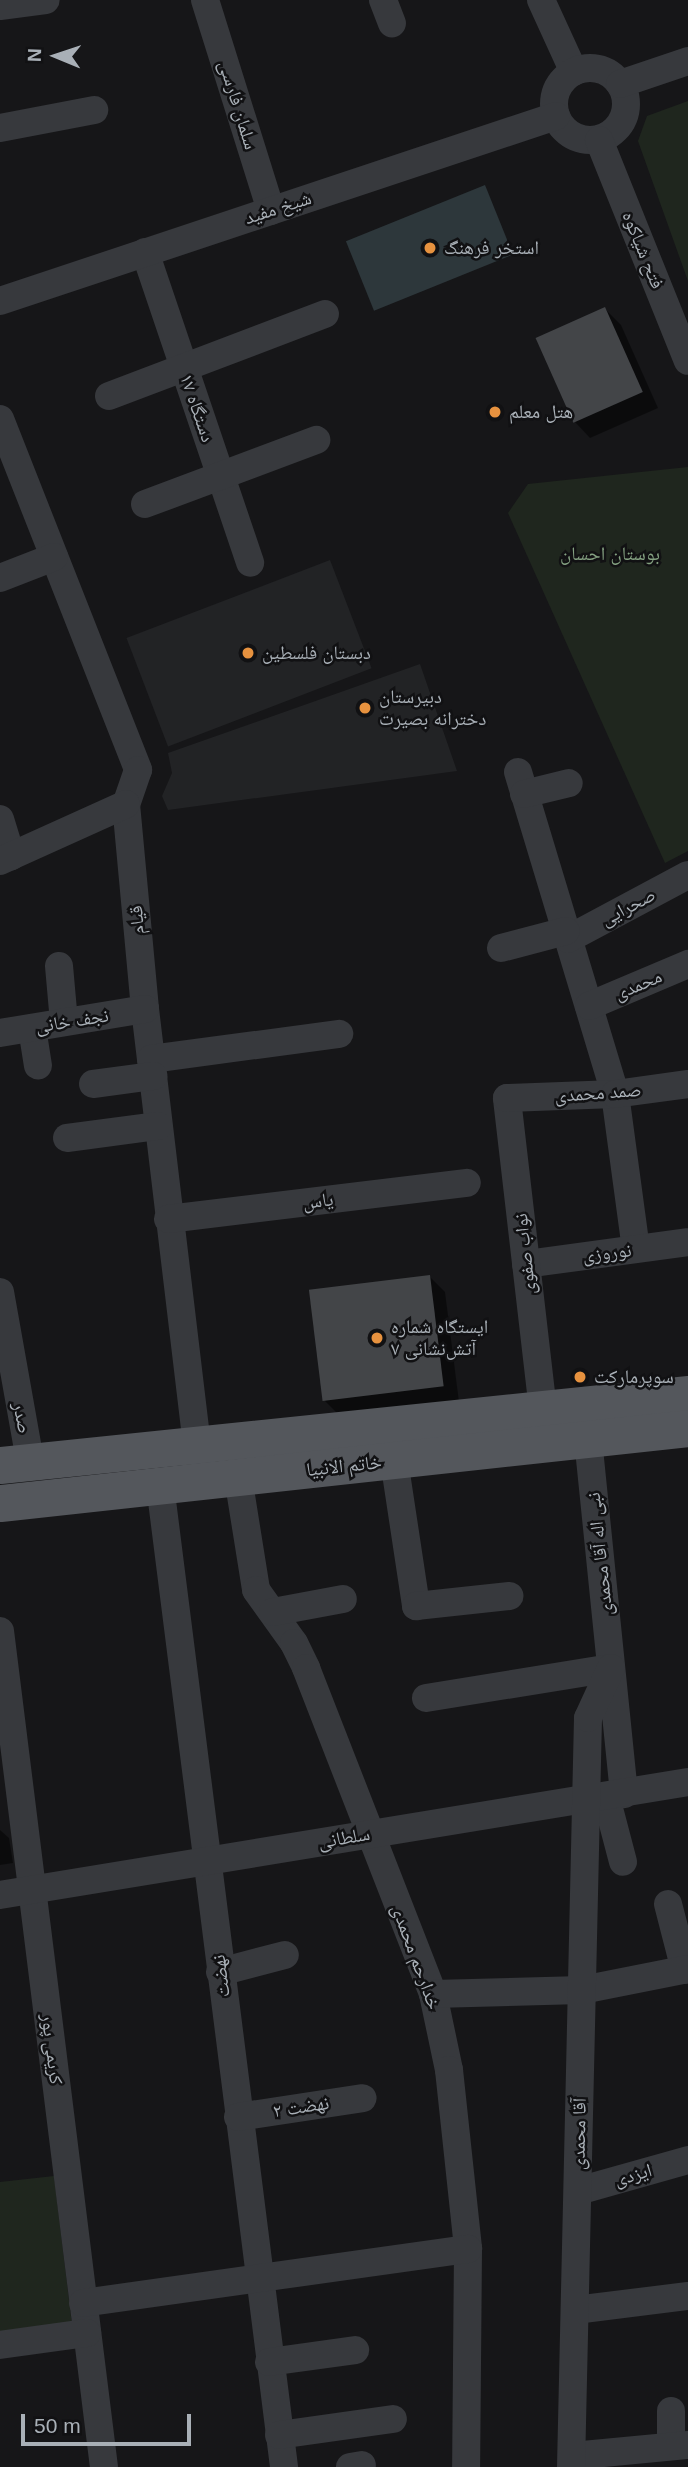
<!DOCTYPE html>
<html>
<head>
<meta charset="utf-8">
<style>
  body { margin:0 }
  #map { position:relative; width:688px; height:2467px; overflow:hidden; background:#161618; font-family:Arial,"Noto Naskh Arabic",sans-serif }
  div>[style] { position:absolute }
  .built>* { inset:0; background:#222325; transform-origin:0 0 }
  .green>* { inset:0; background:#1f261e }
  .water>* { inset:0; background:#2d373b; transform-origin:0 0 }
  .shadow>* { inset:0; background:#0007 }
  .building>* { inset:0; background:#434548; transform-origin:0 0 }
  .minor>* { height:28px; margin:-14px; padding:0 14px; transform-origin:14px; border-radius:14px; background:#37393d }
  .minor>.ring { margin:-14px; padding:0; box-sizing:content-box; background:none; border:28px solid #37393d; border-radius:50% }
  .major>* { height:37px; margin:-18.5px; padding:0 18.5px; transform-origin:18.5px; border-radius:18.5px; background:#54575c }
  .dots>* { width:19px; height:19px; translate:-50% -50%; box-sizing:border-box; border:4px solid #111113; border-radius:50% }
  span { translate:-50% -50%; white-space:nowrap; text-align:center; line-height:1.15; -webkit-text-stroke:5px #111113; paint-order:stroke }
  .street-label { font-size:19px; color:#a9b0b7 }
  .poi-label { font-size:19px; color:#a9b0b7 }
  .left { translate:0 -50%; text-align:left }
  .park-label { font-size:19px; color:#84a181 }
  .north { position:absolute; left:21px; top:21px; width:70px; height:70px; -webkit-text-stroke:5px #111113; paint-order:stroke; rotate:272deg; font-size:19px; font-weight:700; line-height:28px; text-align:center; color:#a9b0b7 }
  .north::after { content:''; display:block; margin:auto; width:24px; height:32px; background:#a9b0b7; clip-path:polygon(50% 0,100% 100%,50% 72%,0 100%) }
  .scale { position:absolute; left:21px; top:2414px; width:170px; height:32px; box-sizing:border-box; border:4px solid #a9b0b7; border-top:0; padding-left:9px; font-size:21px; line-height:24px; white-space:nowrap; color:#a9b0b7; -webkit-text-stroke:5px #111113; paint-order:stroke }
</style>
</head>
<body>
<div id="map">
  <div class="built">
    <i style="left:330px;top:560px;width:116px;height:218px;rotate:69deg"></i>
    <i style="clip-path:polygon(420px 664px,457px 771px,168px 810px,162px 796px,172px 773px,168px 753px)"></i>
  </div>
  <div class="green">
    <i style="clip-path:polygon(688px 101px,688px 281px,638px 141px,647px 116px)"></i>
    <i style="clip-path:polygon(688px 467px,688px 851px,665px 863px,508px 513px,528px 484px)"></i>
    <i style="clip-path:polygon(54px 2176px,72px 2325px,0 2333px,0 2182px)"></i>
  </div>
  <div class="water">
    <i style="left:485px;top:185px;width:75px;height:150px;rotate:68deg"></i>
  </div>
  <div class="shadow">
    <i style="clip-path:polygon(605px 309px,621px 325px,658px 408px,590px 438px,575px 422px,538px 339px)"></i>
    <i style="clip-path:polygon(429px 1276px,445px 1292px,459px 1402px,341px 1417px,325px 1401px)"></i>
    <i style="clip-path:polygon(0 1830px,9px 1838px,13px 1863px,0 1865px)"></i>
  </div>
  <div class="building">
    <i style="left:605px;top:307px;width:93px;height:76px;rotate:66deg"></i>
    <i style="left:430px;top:1275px;width:112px;height:122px;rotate:83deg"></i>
  </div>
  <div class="minor">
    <i style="left:205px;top:0;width:221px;rotate:72.6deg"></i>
    <i style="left:383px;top:0;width:25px;rotate:69deg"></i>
    <i style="left:541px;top:0;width:79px;rotate:65.4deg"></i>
    <i style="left:0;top:6px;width:46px;rotate:-7.4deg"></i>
    <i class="ring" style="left:554px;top:68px;width:44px;height:44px"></i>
    <i style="left:620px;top:84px;width:72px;rotate:-18.7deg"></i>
    <i style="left:0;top:128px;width:96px;rotate:-10.8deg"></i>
    <i style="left:599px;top:140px;width:238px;rotate:68.1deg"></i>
    <i style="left:145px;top:252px;width:328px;rotate:71.3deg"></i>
    <i style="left:0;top:301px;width:586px;rotate:-18.4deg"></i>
    <i style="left:109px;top:396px;width:231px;rotate:-20.8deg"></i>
    <i style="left:0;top:419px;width:377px;rotate:68.5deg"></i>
    <i style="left:138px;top:770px;width:36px;rotate:109deg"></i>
    <i style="left:126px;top:804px;width:206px;rotate:84.7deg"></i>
    <i style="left:145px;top:1009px;width:459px;rotate:83.2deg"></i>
    <i style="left:145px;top:504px;width:183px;rotate:-20.5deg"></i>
    <i style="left:0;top:578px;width:58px;rotate:-21.3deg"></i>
    <i style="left:518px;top:772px;width:336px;rotate:73.2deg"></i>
    <i style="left:615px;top:1094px;width:156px;rotate:82.3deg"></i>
    <i style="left:524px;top:794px;width:46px;rotate:-13.7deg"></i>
    <i style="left:0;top:819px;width:39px;rotate:73deg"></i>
    <i style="left:0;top:861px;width:138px;rotate:-24.3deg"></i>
    <i style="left:568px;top:939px;width:136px;rotate:-28.1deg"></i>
    <i style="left:501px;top:948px;width:67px;rotate:-14.7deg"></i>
    <i style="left:59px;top:966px;width:56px;rotate:84.9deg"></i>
    <i style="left:589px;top:1006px;width:108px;rotate:-23deg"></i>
    <i style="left:32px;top:1028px;width:38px;rotate:81deg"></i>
    <i style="left:0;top:1033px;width:147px;rotate:-9.4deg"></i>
    <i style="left:151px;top:1059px;width:190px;rotate:-7.6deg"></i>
    <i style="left:93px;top:1084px;width:61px;rotate:-7.6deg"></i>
    <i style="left:67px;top:1138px;width:92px;rotate:-7.5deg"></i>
    <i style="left:168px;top:1219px;width:301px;rotate:-6.9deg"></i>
    <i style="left:526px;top:1264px;width:163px;rotate:-7.7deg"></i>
    <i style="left:0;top:1292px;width:172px;rotate:79.9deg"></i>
    <i style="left:543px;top:1410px;width:314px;rotate:-96.6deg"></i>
    <i style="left:507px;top:1098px;width:108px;rotate:-2.1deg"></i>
    <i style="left:615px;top:1094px;width:74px;rotate:-7.8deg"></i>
    <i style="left:588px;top:1439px;width:357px;rotate:84.2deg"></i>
    <i style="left:394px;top:1460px;width:148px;rotate:81.4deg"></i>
    <i style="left:416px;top:1606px;width:94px;rotate:-6.1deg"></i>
    <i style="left:238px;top:1477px;width:114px;rotate:80.9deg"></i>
    <i style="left:256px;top:1590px;width:65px;rotate:54.4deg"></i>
    <i style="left:294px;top:1643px;width:28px;rotate:64deg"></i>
    <i style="left:306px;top:1668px;width:350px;rotate:68.7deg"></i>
    <i style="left:433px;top:1994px;width:78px;rotate:78.1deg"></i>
    <i style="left:449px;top:2070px;width:180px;rotate:83.9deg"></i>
    <i style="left:468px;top:2249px;width:218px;rotate:90.5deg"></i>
    <i style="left:160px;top:1485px;width:990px;rotate:82.8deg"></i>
    <i style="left:273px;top:1612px;width:71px;rotate:-10.5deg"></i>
    <i style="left:0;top:1631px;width:842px;rotate:82.91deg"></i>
    <i style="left:426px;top:1698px;width:187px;rotate:-9.2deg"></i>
    <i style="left:606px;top:1797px;width:67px;rotate:75.3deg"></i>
    <i style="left:0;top:1895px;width:697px;rotate:-9.33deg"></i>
    <i style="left:668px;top:1904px;width:68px;rotate:75.6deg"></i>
    <i style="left:220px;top:1972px;width:67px;rotate:-14.7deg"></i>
    <i style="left:433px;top:1994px;width:149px;rotate:-1.5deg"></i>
    <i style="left:582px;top:1990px;width:108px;rotate:-11.2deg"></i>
    <i style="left:238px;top:2117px;width:126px;rotate:-8.6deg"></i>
    <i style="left:578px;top:2191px;width:114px;rotate:-15.7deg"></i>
    <i style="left:83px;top:2303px;width:389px;rotate:-8deg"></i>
    <i style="left:575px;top:2310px;width:114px;rotate:-7.1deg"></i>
    <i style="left:0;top:2345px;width:88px;rotate:-7.9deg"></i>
    <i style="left:269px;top:2362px;width:87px;rotate:-7.9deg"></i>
    <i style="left:671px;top:2411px;width:35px;rotate:90deg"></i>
    <i style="left:279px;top:2435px;width:115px;rotate:-8deg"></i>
    <i style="left:572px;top:2456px;width:117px;rotate:-5.4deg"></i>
    <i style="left:350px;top:2467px;width:12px;rotate:-9deg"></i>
    <i style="left:571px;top:2467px;width:749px;rotate:-88.7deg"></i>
    <i style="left:588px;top:1718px;width:55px;rotate:-65.3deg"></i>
  </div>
  <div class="major">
    <i style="left:0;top:1465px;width:692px;rotate:-5.89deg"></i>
    <i style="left:0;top:1503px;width:692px;rotate:-6.22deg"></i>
  </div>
  <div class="dots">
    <i style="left:430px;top:248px;background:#e7923f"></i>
    <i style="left:495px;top:412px;background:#e7923f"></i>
    <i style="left:248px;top:653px;background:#e7923f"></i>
    <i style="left:365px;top:708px;background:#e7923f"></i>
    <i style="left:377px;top:1338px;background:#e7923f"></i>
    <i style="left:580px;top:1377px;background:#e7923f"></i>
  </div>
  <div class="street-label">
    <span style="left:238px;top:105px;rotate:73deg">سلمان فارسی</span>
    <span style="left:278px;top:208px;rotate:-18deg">شیخ مفید</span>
    <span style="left:643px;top:250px;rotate:68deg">فتح شیاکوه</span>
    <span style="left:197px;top:408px;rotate:71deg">۱۷ دستگاه</span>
    <span style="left:628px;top:907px;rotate:-28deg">صحرایی</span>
    <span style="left:137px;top:920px;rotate:-95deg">قیام</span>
    <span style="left:638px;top:985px;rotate:-23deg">محمدی</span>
    <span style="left:72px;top:1021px;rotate:-9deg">نجف خانی</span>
    <span style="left:598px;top:1093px;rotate:-4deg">صمد محمدی</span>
    <span style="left:318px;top:1201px;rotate:-7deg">یاس</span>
    <span style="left:607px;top:1253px;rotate:-7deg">نوروزی</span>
    <span style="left:525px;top:1254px;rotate:-96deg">نواب صفوی</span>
    <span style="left:22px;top:1418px;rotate:80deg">صدر</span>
    <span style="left:344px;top:1466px;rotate:-6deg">خاتم الانبیا</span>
    <span style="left:600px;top:1554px;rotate:-96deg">نبی اله آقا محمدی</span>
    <span style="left:344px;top:1838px;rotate:-10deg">سلطانی</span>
    <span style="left:416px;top:1957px;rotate:70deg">خدارحم محمدی</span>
    <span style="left:221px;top:1976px;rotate:-97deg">نهضت</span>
    <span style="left:52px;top:2049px;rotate:83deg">کریمی پور</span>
    <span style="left:301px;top:2107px;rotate:-9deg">نهضت ۲</span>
    <span style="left:579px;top:2134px;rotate:-89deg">آقا محمدی</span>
    <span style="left:633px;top:2175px;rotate:-16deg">ایزدی</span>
  </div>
  <div class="poi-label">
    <span class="left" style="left:444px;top:248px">استخر فرهنگ</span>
    <span class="left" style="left:509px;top:412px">هتل معلم</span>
    <span class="left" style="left:262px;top:653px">دبستان فلسطین</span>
    <span class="left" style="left:379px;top:708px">دبیرستان<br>دخترانه بصیرت</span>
    <span class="left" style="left:391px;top:1338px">ایستگاه شماره<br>۷ آتش‌نشانی</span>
    <span class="left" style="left:594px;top:1377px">سوپرمارکت</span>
  </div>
  <div class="park-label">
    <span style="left:610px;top:554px">بوستان احسان</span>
  </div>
  <div class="north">N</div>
  <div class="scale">50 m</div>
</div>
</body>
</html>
